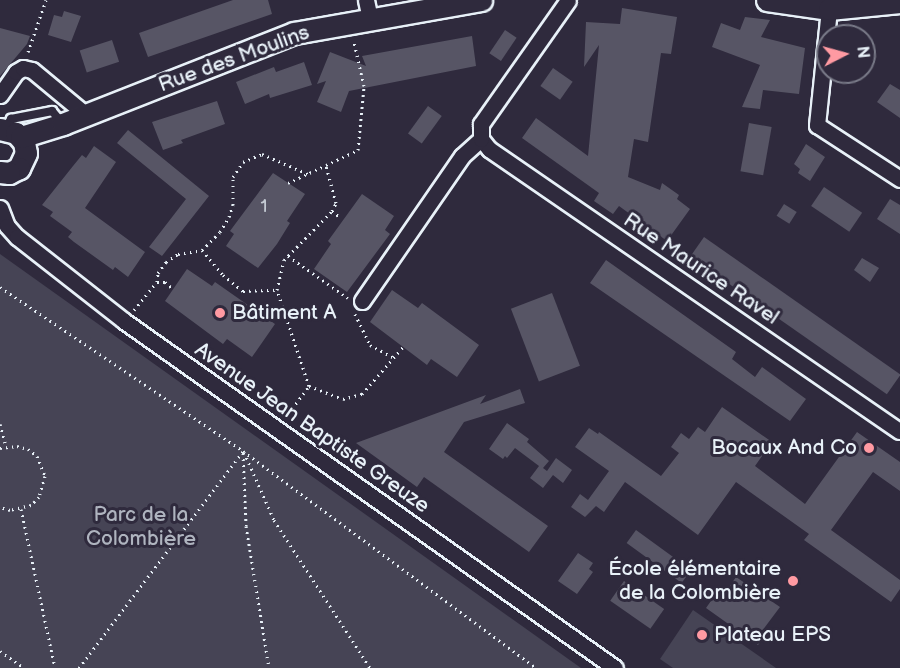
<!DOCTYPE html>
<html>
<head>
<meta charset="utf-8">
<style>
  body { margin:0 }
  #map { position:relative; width:900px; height:668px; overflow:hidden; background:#2f2a3d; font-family:"Balsamiq Sans",sans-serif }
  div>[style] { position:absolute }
  .green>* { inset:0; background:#464455 }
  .building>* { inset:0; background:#575565; transform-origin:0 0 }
  .path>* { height:3px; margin-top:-1.5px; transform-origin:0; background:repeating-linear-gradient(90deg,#e8f1f8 0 1.5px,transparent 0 6px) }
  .roads { filter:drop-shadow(2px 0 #e8f1f8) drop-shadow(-2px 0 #e8f1f8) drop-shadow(0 2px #e8f1f8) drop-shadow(0 -2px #e8f1f8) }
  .lane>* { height:8px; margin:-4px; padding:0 4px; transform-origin:4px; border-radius:4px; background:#2f2a3d }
  .street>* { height:15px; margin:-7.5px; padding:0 7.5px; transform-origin:7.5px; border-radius:7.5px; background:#2f2a3d }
  .secondary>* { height:21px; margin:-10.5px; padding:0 10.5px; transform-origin:10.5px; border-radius:10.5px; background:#2f2a3d }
  .dots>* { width:16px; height:16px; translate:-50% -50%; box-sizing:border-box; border:3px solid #2f2a3d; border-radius:50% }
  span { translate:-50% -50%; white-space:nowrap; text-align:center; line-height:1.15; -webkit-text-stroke:6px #2f2a3d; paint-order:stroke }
  .number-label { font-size:18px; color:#c4cad3 }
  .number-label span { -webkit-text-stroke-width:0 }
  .street-label { font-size:21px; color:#e8f1f8 }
  .poi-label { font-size:21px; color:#e8f1f8 }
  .left { translate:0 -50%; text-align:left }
  .right { translate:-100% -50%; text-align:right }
  .park-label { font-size:21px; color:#afb4bf }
  .north { position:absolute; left:816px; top:24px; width:60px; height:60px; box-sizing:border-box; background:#2f2a3d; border:2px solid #797a88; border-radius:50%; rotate:84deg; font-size:16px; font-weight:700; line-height:24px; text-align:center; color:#e8f1f8 }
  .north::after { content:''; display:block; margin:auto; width:21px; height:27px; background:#ff9aa2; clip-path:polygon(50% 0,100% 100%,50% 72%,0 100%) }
</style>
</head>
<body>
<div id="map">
  <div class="green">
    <i style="clip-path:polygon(0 254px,581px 668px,0 668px)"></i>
    <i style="clip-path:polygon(693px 610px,776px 668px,673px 668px,660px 659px)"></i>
  </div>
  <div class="building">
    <i style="clip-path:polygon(233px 0,268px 0,272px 14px,148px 57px,139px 33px)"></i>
    <i style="clip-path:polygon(622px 8px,677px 17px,671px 54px,661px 53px,648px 142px,634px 139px,628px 177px,660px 190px,662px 183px,679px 195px,677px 199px,690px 209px,667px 241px,619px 206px,613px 214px,594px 201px,599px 193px,522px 138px,536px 118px,588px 156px,599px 45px,584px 67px,586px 22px,620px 24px)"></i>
    <i style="clip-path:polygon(64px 11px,81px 16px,71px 42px,48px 35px,54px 15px,62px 17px)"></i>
    <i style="clip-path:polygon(745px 17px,770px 20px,761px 37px,805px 48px,799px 94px,763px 90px,760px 109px,742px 107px,760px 65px,712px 47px,721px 23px,740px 30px)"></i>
    <i style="clip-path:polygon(0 28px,30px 36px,27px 44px,0 76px)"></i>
    <i style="left:505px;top:30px;width:14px;height:28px;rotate:34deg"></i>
    <i style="clip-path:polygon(472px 36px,476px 66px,349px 91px,341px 112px,317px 102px,326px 81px,317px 84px,330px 52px,366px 66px,362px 56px)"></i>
    <i style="left:112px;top:40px;width:23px;height:34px;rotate:72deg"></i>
    <i style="clip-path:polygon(304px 62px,312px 85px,270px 98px,269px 94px,245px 104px,236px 82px,274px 67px,276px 72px)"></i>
    <i style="left:553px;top:68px;width:24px;height:22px;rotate:35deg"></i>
    <i style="clip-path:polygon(890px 84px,900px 90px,900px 118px,877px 102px)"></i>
    <i style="clip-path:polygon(217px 101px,225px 124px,181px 140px,183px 143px,163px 150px,152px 122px)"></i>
    <i style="left:428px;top:106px;width:17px;height:34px;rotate:36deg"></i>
    <i style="left:749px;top:123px;width:23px;height:49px;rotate:10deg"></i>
    <i style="clip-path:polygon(128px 130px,209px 196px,162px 256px,149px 247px,186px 199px,117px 143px)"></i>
    <i style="clip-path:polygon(806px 144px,825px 157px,810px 181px,798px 173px,800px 169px,794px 164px)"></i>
    <i style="clip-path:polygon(94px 146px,116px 162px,85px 208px,145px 252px,128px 277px,115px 267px,113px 270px,74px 242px,68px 237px,72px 232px,50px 216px,53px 212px,42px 205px,73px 166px,82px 155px,86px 158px)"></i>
    <i style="clip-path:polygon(273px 173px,305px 194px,287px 221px,290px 223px,277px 244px,258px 268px,226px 246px,234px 234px,230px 231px)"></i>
    <i style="left:824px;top:187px;width:46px;height:23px;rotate:34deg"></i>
    <i style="clip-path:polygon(362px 194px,394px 216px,385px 230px,390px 234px,347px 292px,314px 269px,331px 244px,328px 241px)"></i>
    <i style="clip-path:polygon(890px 199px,900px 205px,900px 234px,877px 219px)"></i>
    <i style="left:784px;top:204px;width:15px;height:14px;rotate:32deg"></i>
    <i style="left:704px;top:237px;width:240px;height:24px;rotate:35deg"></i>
    <i style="clip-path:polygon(862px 258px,879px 268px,870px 282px,854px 270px)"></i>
    <i style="clip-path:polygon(606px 260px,736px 352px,732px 359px,755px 377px,762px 367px,806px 399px,790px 421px,590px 283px)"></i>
    <i style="clip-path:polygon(187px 269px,212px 286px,215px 282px,275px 324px,252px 357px,227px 339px,223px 344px,165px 301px)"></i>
    <i style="clip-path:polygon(392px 290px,418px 308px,422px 303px,479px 345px,457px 377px,431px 359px,427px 365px,370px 322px)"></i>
    <i style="left:552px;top:293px;width:78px;height:44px;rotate:69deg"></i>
    <i style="clip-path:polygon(520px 389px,525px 403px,464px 422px,444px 452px,548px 526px,529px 552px,424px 477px,417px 487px,356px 443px,486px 395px,480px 404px)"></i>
    <i style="clip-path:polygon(722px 407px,772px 442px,755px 466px,805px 504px,857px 432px,900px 462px,900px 491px,873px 472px,831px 530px,900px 580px,900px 589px,891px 602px,804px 540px,809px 534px,736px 482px,698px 535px,625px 482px,604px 512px,596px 506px,585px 517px,571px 507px,580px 494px,588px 500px,609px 471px,575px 447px,589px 428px,598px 434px,599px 432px,661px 476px,679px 453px,671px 447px,681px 433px,689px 439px,698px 427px,705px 432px)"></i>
    <i style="clip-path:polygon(507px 423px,529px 439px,527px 442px,549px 461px,543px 468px,547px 471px,556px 458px,572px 470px,563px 483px,553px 475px,543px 488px,530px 478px,539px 466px,515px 448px,507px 458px,505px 456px,503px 459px,489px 449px)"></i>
    <i style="left:636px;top:530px;width:68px;height:16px;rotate:36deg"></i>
    <i style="clip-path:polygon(578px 553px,593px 563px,589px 569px,593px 572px,577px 594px,558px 581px)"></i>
    <i style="clip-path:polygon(736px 577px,780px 607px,762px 631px,766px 635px,758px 645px,706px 608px,713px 598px,721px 599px)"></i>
    <i style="left:624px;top:581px;width:49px;height:24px;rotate:35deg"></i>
  </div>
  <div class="path">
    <i style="left:28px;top:52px;width:55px;rotate:-70.9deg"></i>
    <i style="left:288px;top:183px;width:42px;rotate:-25.3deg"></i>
    <i style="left:332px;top:211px;width:9px;rotate:-63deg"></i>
    <i style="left:336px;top:203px;width:39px;rotate:-105deg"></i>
    <i style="left:326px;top:165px;width:35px;rotate:-25deg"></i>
    <i style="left:358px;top:150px;width:64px;rotate:-84.6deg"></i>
    <i style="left:364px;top:86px;width:45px;rotate:-102.8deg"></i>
    <i style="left:202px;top:250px;width:25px;rotate:-45deg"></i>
    <i style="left:220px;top:232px;width:17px;rotate:-59deg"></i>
    <i style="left:229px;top:217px;width:13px;rotate:-72deg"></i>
    <i style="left:233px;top:205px;width:28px;rotate:-90deg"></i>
    <i style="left:233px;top:177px;width:18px;rotate:-56deg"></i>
    <i style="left:243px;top:162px;width:21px;rotate:-23deg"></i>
    <i style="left:262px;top:154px;width:50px;rotate:23.5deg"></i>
    <i style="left:288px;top:256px;width:73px;rotate:35deg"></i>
    <i style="left:157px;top:282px;width:8px"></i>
    <i style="left:165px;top:282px;width:11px;rotate:41deg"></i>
    <i style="left:0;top:287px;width:293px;rotate:34deg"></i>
    <i style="left:243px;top:451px;width:365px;rotate:36.5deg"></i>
    <i style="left:134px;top:310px;width:36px;rotate:-51deg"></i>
    <i style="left:157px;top:282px;width:9px;rotate:-84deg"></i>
    <i style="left:158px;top:273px;width:14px;rotate:-54deg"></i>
    <i style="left:166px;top:262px;width:14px;rotate:-34deg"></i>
    <i style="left:178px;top:254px;width:24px;rotate:-9deg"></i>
    <i style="left:202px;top:250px;width:33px;rotate:50deg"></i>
    <i style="left:223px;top:275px;width:26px;rotate:39deg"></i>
    <i style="left:243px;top:291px;width:34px;rotate:-2deg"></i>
    <i style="left:355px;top:314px;width:34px;rotate:64deg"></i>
    <i style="left:370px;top:345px;width:27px;rotate:28deg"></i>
    <i style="left:309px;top:386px;width:101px;rotate:-108.4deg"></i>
    <i style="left:277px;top:290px;width:31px;rotate:-77deg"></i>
    <i style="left:284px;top:260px;width:69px;rotate:-45.6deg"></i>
    <i style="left:332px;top:211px;width:11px;rotate:38deg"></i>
    <i style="left:285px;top:418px;width:40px;rotate:-53deg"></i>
    <i style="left:309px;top:386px;width:36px;rotate:21deg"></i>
    <i style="left:343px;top:399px;width:20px;rotate:-15deg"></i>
    <i style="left:362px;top:394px;width:62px;rotate:-48.9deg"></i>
    <i style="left:0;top:424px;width:23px;rotate:75deg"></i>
    <i style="left:0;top:448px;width:17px;rotate:-7deg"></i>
    <i style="left:17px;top:446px;width:11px;rotate:15deg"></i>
    <i style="left:28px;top:449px;width:11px;rotate:38deg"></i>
    <i style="left:37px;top:456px;width:22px;rotate:68deg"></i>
    <i style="left:45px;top:476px;width:22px;rotate:106deg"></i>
    <i style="left:39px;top:497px;width:11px;rotate:135deg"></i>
    <i style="left:31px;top:505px;width:22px;rotate:167deg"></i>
    <i style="left:10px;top:510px;width:10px;rotate:-163deg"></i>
    <i style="left:244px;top:452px;width:74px;rotate:66.2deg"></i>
    <i style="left:274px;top:520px;width:176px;rotate:57deg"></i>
    <i style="left:243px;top:453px;width:73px;rotate:87.6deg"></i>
    <i style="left:246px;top:526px;width:144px;rotate:80.8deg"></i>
    <i style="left:21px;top:509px;width:163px;rotate:77.9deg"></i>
    <i style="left:0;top:651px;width:29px;rotate:35deg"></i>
    <i style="left:79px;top:668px;width:272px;rotate:-52.9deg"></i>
  </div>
  <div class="roads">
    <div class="lane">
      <i style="left:5px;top:129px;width:12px;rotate:-59deg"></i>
      <i style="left:11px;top:119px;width:42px;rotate:-11deg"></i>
      <i style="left:52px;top:111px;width:16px;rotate:50deg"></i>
    </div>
    <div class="street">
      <i style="left:366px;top:0;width:19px;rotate:78deg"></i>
      <i style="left:829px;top:9px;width:117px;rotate:95.9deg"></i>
      <i style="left:817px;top:125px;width:99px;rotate:33deg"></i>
      <i style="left:0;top:95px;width:28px;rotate:-55deg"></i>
      <i style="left:16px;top:72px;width:8px;rotate:-30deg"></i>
      <i style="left:23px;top:68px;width:9px;rotate:13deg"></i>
      <i style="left:32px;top:70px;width:69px;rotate:39.7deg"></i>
      <i style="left:481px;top:139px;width:13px;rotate:51deg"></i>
      <i style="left:489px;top:149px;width:498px;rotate:34.5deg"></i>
      <i style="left:0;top:208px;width:19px;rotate:69deg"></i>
      <i style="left:7px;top:226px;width:15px;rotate:48deg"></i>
      <i style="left:17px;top:237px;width:136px;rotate:38.1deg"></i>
      <i style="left:124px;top:321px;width:601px;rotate:35.25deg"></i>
      <i style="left:362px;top:301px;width:176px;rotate:-55.4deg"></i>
      <i style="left:462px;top:156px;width:25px;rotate:-42deg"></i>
      <i style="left:481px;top:139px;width:15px;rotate:-90deg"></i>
      <i style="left:481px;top:124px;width:151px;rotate:-54.9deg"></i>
    </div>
    <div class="secondary">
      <i style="left:767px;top:0;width:63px;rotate:8.3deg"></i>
      <i style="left:829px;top:9px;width:71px;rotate:-5.6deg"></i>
      <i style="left:0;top:129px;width:16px;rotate:14deg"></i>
      <i style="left:16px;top:133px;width:12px;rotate:48deg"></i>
      <i style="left:24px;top:142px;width:11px;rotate:80deg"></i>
      <i style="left:26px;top:153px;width:17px;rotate:115deg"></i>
      <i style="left:19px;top:168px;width:11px;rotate:153deg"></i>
      <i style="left:9px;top:173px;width:9px;rotate:-174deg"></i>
      <i style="left:21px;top:137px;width:44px;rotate:-17.2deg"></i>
      <i style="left:63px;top:124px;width:248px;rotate:-21.5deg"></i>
      <i style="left:294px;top:33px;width:190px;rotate:-10deg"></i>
    </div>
  </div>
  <div class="dots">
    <i style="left:220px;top:313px;background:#ff9aa2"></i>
    <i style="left:869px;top:448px;background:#ff9aa2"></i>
    <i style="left:793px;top:581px;background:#ff9aa2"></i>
    <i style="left:702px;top:635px;background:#ff9aa2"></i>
  </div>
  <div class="number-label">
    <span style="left:264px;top:207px">1</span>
  </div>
  <div class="street-label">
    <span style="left:234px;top:59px;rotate:-20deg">Rue des Moulins</span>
    <span style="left:701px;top:269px;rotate:34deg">Rue Maurice Ravel</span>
    <span style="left:312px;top:428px;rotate:35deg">Avenue Jean Baptiste Greuze</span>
  </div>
  <div class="poi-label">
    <span class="left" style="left:232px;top:313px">Bâtiment A</span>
    <span class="right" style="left:857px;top:448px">Bocaux And Co</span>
    <span class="right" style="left:781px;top:581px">École élémentaire<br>de la Colombière</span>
    <span class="left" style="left:714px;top:635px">Plateau EPS</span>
  </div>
  <div class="park-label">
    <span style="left:141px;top:527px">Parc de la<br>Colombière</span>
  </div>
  <div class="north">N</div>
</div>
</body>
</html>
